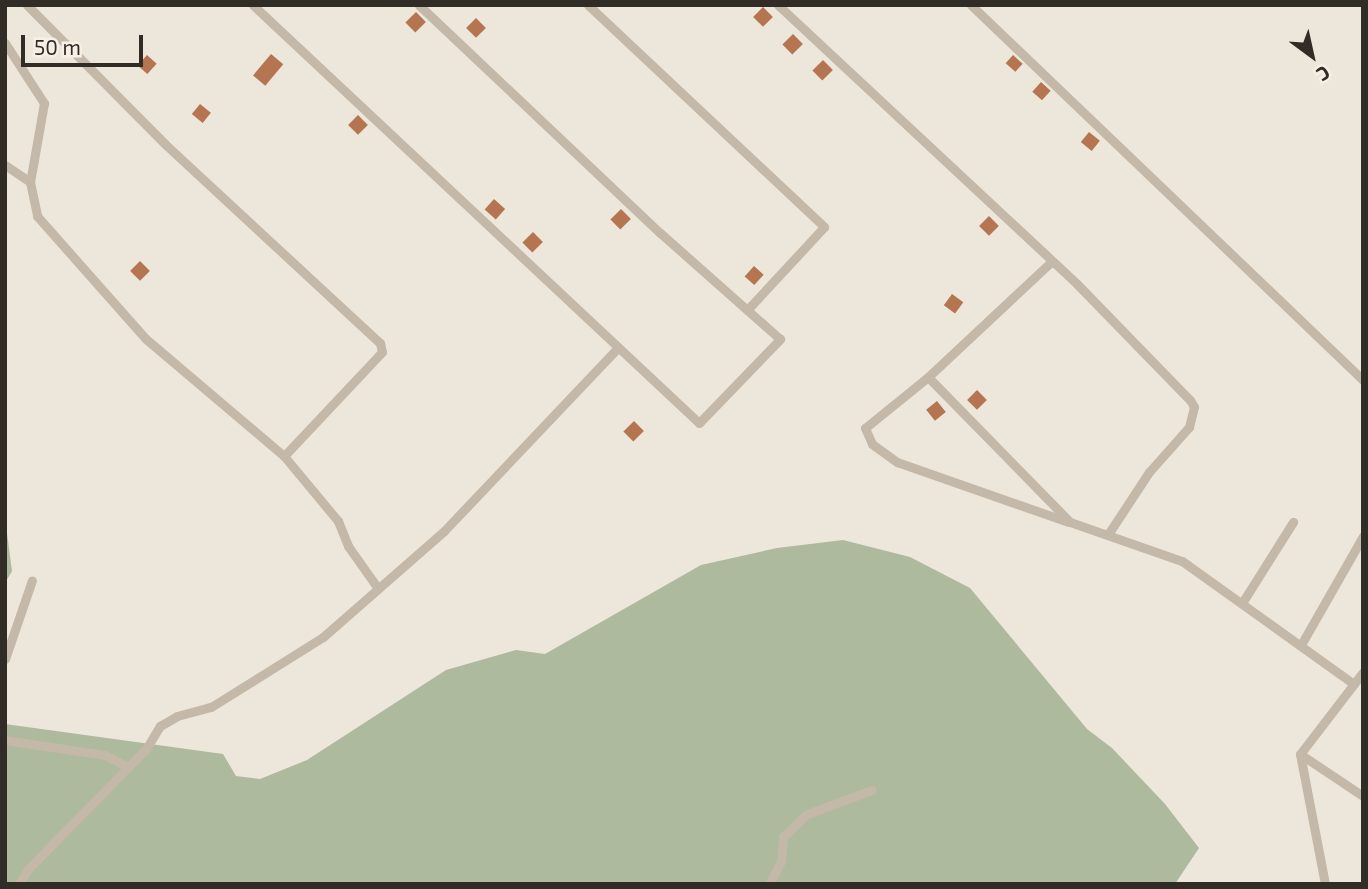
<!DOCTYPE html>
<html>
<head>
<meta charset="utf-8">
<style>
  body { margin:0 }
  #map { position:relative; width:1368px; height:889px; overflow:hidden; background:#ede7db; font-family:"Exo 2",sans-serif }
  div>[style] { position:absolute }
  .green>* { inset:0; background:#adba9d }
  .building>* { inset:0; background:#b57551; transform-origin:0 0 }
  .service>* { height:9px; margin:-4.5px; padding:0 4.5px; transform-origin:4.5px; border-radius:4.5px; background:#c4b8a8 }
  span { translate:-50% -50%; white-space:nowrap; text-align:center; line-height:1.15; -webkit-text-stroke:7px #f6f0e6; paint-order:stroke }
  .frame { position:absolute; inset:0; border:7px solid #322c27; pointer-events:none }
  .north { position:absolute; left:1277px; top:21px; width:70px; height:70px; -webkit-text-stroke:5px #f6f0e6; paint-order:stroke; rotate:147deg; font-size:19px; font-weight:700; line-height:28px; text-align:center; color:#322c27 }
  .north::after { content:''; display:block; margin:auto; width:24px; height:32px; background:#322c27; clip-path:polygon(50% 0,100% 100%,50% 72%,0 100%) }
  .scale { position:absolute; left:21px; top:35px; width:122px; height:32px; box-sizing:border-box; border:4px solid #322c27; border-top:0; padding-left:9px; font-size:21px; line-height:24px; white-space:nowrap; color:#322c27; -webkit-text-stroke:5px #f6f0e6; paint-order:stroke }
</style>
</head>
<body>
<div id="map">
  <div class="green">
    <i style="clip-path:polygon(5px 518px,12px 571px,5px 583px)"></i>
    <i style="clip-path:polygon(843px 540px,910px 557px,970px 588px,1087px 729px,1112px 748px,1165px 804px,1199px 848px,1175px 884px,5px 884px,5px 724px,223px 754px,236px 776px,260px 779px,307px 760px,446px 670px,516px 650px,545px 654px,701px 565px,777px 548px)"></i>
  </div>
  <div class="building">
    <i style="left:763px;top:7px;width:14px;height:14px;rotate:45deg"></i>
    <i style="left:416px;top:12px;width:14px;height:15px;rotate:45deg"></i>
    <i style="left:476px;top:18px;width:14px;height:14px;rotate:45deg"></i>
    <i style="left:793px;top:34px;width:14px;height:15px;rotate:45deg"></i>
    <i style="left:271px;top:54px;width:16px;height:28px;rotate:40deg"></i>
    <i style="left:147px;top:55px;width:13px;height:14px;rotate:42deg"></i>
    <i style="left:1013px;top:55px;width:13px;height:11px;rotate:42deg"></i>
    <i style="left:823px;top:60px;width:14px;height:15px;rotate:45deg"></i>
    <i style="left:1041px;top:82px;width:13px;height:13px;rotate:42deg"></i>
    <i style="left:200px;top:104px;width:14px;height:13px;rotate:39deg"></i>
    <i style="left:358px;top:115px;width:14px;height:14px;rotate:45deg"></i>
    <i style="left:1089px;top:132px;width:14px;height:13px;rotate:39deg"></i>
    <i style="left:494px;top:199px;width:15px;height:14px;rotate:42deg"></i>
    <i style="left:621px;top:209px;width:14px;height:15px;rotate:45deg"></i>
    <i style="left:989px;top:216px;width:14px;height:14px;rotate:45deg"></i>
    <i style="left:533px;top:232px;width:14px;height:15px;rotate:45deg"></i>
    <i style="left:140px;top:261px;width:14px;height:14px;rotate:45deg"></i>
    <i style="left:754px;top:266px;width:13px;height:14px;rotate:42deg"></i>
    <i style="left:952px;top:294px;width:14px;height:14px;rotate:36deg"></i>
    <i style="left:977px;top:390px;width:14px;height:14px;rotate:45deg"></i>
    <i style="left:937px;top:401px;width:14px;height:14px;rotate:51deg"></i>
    <i style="left:634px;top:421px;width:14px;height:15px;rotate:45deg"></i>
  </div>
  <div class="service">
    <i style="left:27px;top:5px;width:197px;rotate:45.2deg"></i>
    <i style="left:166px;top:145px;width:292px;rotate:42.8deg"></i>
    <i style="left:380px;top:343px;width:9px;rotate:77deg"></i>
    <i style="left:382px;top:352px;width:143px;rotate:133.3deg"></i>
    <i style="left:253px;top:5px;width:611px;rotate:43.14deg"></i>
    <i style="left:699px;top:423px;width:117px;rotate:-46deg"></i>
    <i style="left:780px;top:339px;width:160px;rotate:-138.5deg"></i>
    <i style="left:660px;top:233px;width:332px;rotate:-136.6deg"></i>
    <i style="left:588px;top:5px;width:324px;rotate:43.2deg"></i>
    <i style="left:824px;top:227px;width:112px;rotate:132.8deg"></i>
    <i style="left:778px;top:5px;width:409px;rotate:43deg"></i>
    <i style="left:1077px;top:284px;width:162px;rotate:45.8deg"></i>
    <i style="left:1190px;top:400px;width:8px;rotate:60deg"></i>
    <i style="left:1194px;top:407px;width:21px;rotate:104deg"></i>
    <i style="left:1189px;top:427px;width:60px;rotate:131.6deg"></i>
    <i style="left:1149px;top:472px;width:73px;rotate:123.3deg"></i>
    <i style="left:971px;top:5px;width:542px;rotate:43.73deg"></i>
    <i style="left:5px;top:43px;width:72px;rotate:57deg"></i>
    <i style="left:44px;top:103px;width:80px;rotate:100deg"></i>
    <i style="left:30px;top:182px;width:35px;rotate:78deg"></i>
    <i style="left:37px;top:216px;width:164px;rotate:48.5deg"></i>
    <i style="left:146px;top:339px;width:181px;rotate:40.3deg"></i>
    <i style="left:284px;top:456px;width:85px;rotate:50.3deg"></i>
    <i style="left:338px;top:521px;width:27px;rotate:68deg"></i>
    <i style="left:348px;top:546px;width:50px;rotate:54.7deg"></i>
    <i style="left:5px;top:165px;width:30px;rotate:34deg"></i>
    <i style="left:1052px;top:261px;width:170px;rotate:136.9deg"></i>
    <i style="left:928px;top:377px;width:203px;rotate:45.6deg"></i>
    <i style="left:1070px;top:522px;width:119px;rotate:19.2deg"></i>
    <i style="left:1182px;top:561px;width:211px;rotate:35.6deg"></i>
    <i style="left:928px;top:377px;width:81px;rotate:141deg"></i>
    <i style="left:865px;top:428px;width:17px;rotate:66deg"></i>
    <i style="left:872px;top:444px;width:31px;rotate:36deg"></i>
    <i style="left:897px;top:462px;width:181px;rotate:19.3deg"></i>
    <i style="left:1242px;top:603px;width:96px;rotate:-57.8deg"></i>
    <i style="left:1302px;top:643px;width:123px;rotate:-60.3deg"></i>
    <i style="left:5px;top:659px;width:83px;rotate:-71.1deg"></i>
    <i style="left:1363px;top:672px;width:103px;rotate:127.5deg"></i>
    <i style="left:1300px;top:754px;width:76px;rotate:33.7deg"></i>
    <i style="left:5px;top:740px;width:101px;rotate:8.5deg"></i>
    <i style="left:105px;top:755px;width:24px;rotate:28deg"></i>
    <i style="left:1300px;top:754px;width:132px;rotate:79.1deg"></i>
    <i style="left:19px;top:884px;width:17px;rotate:-59deg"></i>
    <i style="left:28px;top:869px;width:168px;rotate:-45.5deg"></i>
    <i style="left:146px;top:749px;width:27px;rotate:-59deg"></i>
    <i style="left:160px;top:726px;width:20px;rotate:-30deg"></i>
    <i style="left:177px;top:716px;width:35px;rotate:-15deg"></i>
    <i style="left:211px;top:707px;width:132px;rotate:-32deg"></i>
    <i style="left:323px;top:637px;width:161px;rotate:-41.2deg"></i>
    <i style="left:444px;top:531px;width:251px;rotate:-46.5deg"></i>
    <i style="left:769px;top:884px;width:26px;rotate:-62deg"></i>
    <i style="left:781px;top:861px;width:24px;rotate:-85deg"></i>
    <i style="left:783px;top:837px;width:33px;rotate:-44deg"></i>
    <i style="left:807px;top:814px;width:69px;rotate:-20.3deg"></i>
  </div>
  <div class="frame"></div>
  <div class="north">С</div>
  <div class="scale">50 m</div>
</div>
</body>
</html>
